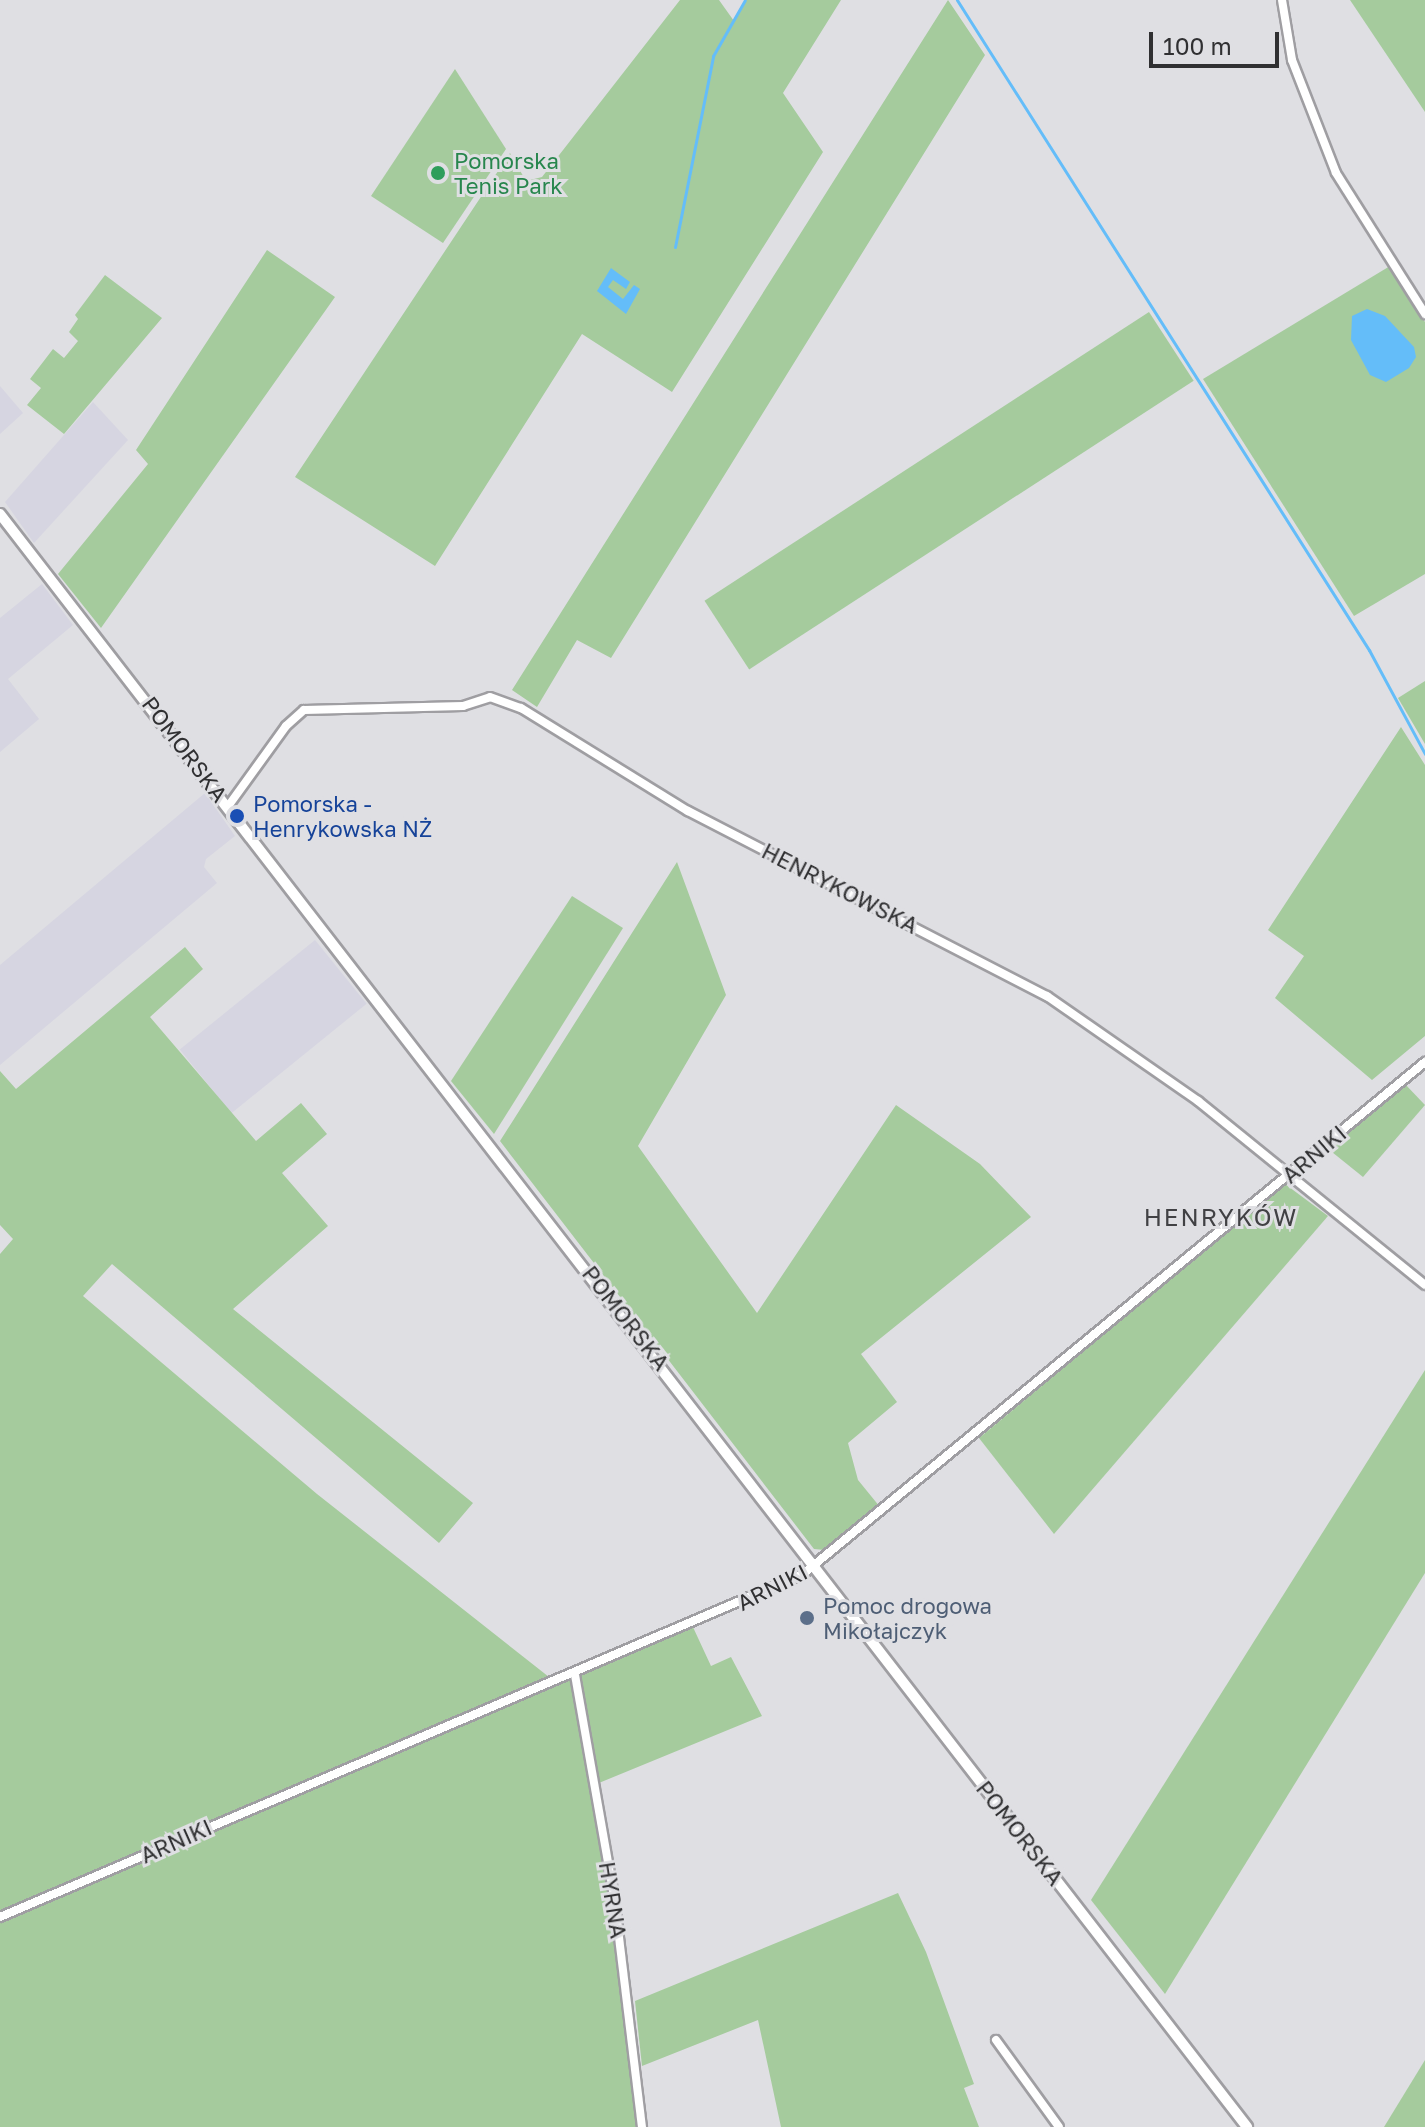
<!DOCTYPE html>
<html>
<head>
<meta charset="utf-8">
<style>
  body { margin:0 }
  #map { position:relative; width:1425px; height:2127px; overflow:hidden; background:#dfdfe3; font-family:"Golos Text",sans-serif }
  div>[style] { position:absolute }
  .built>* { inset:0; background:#d6d5e1; transform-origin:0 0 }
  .green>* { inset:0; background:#a5cb9d; transform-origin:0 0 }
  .water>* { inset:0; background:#64bdf9 }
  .stream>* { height:3px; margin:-1.5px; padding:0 1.5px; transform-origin:1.5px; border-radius:1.5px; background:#64bdf9 }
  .roads { filter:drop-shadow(2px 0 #9f9ea2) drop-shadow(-2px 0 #9f9ea2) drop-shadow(0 2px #9f9ea2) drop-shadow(0 -2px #9f9ea2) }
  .minor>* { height:8px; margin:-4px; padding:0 4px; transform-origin:4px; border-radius:4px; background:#fff }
  .tertiary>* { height:10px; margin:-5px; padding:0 5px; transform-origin:5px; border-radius:5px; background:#fff }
  .dots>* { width:22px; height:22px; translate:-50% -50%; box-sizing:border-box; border:4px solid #dfdfe3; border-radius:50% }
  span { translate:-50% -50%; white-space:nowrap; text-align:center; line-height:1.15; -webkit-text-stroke:6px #dfdfe3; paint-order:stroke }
  .leisure-label { font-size:22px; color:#27864d }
  .left { translate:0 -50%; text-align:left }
  .street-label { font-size:22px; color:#303032 }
  .transit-label { font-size:22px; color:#164399 }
  .service-label { font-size:22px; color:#4e5e75 }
  .neighbourhood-label { font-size:24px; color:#414144; letter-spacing:2px }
  .scale { position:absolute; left:1149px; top:32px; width:130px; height:36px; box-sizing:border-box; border:4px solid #303032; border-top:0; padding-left:10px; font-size:24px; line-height:28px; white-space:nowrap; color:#303032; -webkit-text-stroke:6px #dfdfe3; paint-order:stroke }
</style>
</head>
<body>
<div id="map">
  <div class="built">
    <i style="clip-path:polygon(0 386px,23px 413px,0 434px)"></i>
    <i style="clip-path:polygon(93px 402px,128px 440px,34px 543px,5px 502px)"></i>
    <i style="clip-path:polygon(42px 584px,73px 625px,8px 679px,39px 719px,0 752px,0 618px)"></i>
    <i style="clip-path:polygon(205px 793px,235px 836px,206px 859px,204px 867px,217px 883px,0 1065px,0 965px)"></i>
    <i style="left:315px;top:940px;width:82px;height:174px;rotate:51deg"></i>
  </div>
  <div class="green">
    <i style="clip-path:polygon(680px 0,719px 0,734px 21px,745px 0,841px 0,783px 93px,823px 152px,672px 392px,582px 334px,435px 566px,295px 477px,510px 153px,526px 181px,542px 177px)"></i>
    <i style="clip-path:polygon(948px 0,985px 55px,611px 658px,577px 640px,537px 707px,512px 690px)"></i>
    <i style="clip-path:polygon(1350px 0,1425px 0,1425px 112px)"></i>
    <i style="clip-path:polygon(455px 69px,506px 149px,443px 243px,371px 196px)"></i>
    <i style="clip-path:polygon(267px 250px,335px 297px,101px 628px,58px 574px,148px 464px,136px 450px)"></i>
    <i style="clip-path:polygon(1390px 266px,1425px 322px,1425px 574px,1354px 616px,1203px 379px)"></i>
    <i style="clip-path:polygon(105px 275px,162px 318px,64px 434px,27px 405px,41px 388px,30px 379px,53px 349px,64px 358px,78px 341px,69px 332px,78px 319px,75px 315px)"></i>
    <i style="left:1149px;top:312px;width:82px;height:530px;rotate:57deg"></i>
    <i style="clip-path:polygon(1425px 681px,1425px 744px,1398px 698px)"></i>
    <i style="clip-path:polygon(1401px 727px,1425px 765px,1425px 1036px,1372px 1080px,1275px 998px,1304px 956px,1268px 930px)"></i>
    <i style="clip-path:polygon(677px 862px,726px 995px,638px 1146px,757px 1313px,896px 1105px,980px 1164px,1031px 1217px,861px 1354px,897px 1402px,848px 1443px,858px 1480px,880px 1507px,825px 1550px,814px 1549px,500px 1141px)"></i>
    <i style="clip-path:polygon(572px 896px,623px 928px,494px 1134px,451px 1081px)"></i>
    <i style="clip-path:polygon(185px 947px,203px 969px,150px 1017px,256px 1141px,301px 1103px,327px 1134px,282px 1173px,328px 1226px,233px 1309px,473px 1503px,439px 1543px,112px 1264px,83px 1296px,317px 1494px,549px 1677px,508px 1694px,512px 1698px,692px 1625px,711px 1666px,731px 1657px,762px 1716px,594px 1785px,637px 2127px,0 2127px,0 1254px,13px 1239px,0 1225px,0 1071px,16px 1089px)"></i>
    <i style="clip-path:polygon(1404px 1083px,1425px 1105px,1363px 1177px,1327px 1148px)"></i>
    <i style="clip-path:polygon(1285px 1184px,1328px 1216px,1054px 1534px,979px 1438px)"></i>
    <i style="clip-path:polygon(1425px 1370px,1425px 1573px,1165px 1994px,1091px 1900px)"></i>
    <i style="clip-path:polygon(898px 1893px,926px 1952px,974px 2084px,964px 2088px,979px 2127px,781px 2127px,758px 2020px,642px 2066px,635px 2001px)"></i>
    <i style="clip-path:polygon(1425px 2060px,1425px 2127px,1384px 2127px)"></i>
  </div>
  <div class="water">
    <i style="clip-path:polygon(611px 268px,630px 282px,626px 289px,613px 280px,608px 287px,623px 299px,634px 285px,640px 289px,626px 314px,597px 291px)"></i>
    <i style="clip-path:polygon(1367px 309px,1385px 316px,1414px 347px,1416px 357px,1409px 368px,1386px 382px,1370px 375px,1351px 340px,1352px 316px)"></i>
  </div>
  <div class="stream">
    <i style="left:957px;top:0;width:770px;rotate:57.63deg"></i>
    <i style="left:1369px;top:650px;width:118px;rotate:61.7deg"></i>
    <i style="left:675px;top:247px;width:195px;rotate:-78.7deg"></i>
    <i style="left:713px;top:56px;width:64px;rotate:-60.3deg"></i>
  </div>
  <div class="roads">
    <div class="minor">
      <i style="left:1282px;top:0;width:61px;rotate:80.5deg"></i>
      <i style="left:1292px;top:60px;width:121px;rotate:68.7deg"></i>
      <i style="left:1336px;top:173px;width:167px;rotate:57.7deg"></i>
      <i style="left:229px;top:805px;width:97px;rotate:-54.2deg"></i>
      <i style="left:286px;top:726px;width:24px;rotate:-42deg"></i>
      <i style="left:304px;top:710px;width:159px;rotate:-1.4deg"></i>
      <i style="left:463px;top:706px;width:28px;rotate:-18deg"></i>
      <i style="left:490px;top:697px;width:33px;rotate:20deg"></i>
      <i style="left:521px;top:708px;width:196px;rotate:31.7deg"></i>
      <i style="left:688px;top:811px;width:404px;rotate:27.3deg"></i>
      <i style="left:1047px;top:996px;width:184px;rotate:34.8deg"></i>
      <i style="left:1198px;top:1101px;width:292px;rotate:39deg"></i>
      <i style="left:575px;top:1675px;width:224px;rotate:80deg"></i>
      <i style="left:614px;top:1896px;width:233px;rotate:83.1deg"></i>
      <i style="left:0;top:1917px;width:873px;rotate:-23.13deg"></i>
      <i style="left:803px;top:1574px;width:806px;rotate:-39.46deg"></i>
      <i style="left:996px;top:2040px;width:107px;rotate:54.1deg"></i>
    </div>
    <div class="tertiary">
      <i style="left:0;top:514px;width:2039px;rotate:52.29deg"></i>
    </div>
  </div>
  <div class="dots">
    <i style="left:438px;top:173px;background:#2e9e5b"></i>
    <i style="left:237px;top:816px;background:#1a4fb4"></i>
    <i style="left:807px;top:1618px;background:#5c6f8a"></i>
  </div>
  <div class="leisure-label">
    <span class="left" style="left:454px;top:173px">Pomorska<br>Tenis Park</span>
  </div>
  <div class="street-label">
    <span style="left:185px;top:749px;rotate:53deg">POMORSKA</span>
    <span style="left:840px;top:888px;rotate:27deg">HENRYKOWSKA</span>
    <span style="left:1314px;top:1154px;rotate:-40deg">ARNIKI</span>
    <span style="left:626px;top:1318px;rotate:52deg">POMORSKA</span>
    <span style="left:772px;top:1587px;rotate:-27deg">ARNIKI</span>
    <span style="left:1020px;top:1833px;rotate:52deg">POMORSKA</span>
    <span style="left:176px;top:1841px;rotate:-24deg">ARNIKI</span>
    <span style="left:613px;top:1900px;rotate:81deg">HYRNA</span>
  </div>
  <div class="transit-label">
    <span class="left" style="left:253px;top:816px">Pomorska -<br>Henrykowska NŻ</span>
  </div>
  <div class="service-label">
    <span class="left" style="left:823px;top:1618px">Pomoc drogowa<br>Mikołajczyk</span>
  </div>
  <div class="neighbourhood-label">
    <span style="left:1221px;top:1217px">HENRYKÓW</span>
  </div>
  <div class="scale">100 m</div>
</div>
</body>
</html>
